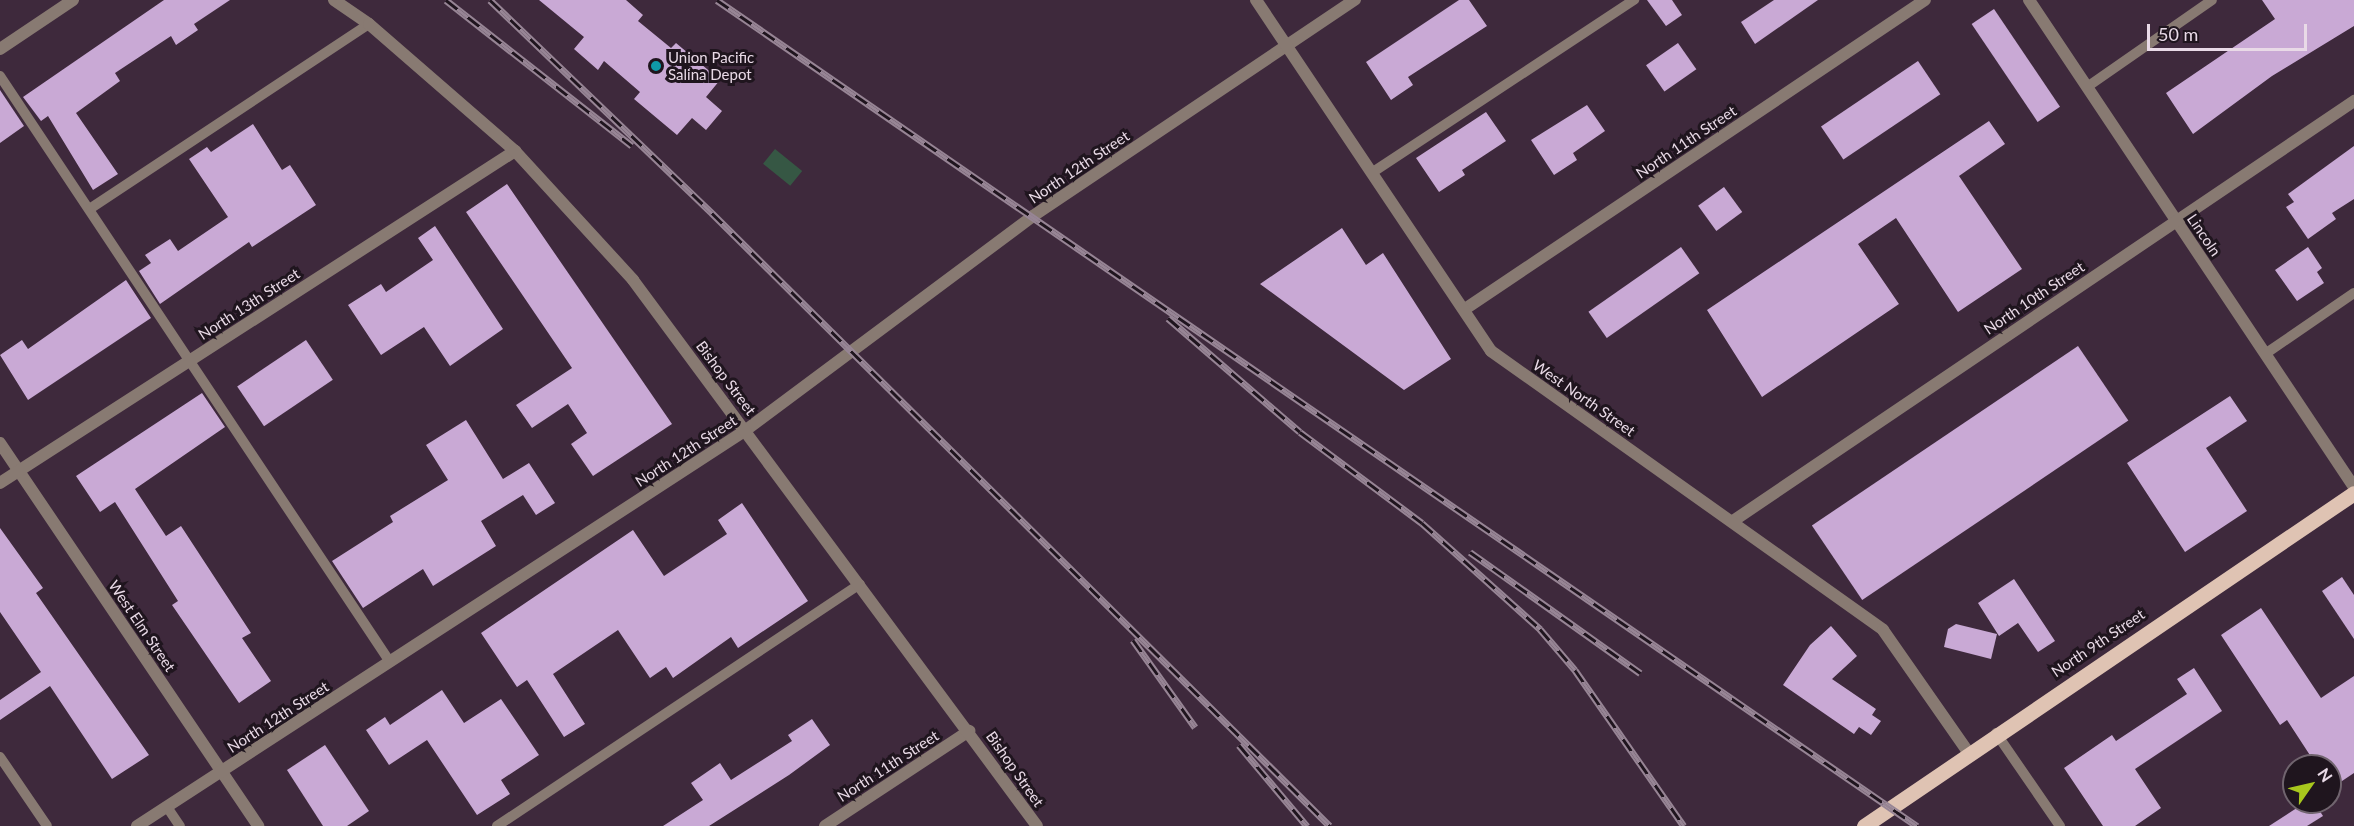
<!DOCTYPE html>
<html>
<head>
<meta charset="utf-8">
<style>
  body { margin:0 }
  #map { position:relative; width:2354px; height:826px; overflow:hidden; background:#3e293c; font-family:Lato,sans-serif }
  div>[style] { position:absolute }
  .green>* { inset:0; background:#365744; transform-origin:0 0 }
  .building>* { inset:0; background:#c9a9d5; transform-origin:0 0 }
  .service>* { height:10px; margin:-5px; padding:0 5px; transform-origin:5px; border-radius:5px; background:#887a72 }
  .minor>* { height:12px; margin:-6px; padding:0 6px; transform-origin:6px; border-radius:6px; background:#887a72 }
  .tertiary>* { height:12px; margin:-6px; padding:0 6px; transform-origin:6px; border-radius:6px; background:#887a72 }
  .primary>* { height:15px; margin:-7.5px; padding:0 7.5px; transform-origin:7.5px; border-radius:7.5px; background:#dfc3b3 }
  .rail>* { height:7px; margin-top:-3.5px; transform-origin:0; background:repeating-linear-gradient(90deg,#1f151e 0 14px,#978595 0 28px); box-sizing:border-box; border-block:2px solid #978595 }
  .dots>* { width:16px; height:16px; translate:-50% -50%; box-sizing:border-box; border:3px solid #1f151e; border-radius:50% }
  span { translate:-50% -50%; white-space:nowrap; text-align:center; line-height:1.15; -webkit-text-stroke:6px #1f151e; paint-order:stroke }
  .poi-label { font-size:15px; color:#e9dae7 }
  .left { translate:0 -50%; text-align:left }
  .street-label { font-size:15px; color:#e9dae7 }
  .north { position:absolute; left:2282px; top:754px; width:60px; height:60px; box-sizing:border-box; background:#1f151e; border:2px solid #70646e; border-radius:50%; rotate:56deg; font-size:16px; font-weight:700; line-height:24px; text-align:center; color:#e9dae7 }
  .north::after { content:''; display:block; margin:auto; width:21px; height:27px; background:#a8c71d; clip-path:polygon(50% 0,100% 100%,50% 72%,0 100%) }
  .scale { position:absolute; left:2147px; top:24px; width:160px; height:27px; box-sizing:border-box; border:3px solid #e9dae7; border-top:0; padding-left:8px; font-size:18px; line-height:21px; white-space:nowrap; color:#e9dae7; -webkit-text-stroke:4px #1f151e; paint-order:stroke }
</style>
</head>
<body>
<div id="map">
  <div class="green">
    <i style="left:775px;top:149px;width:35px;height:19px;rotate:39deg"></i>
  </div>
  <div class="building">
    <i style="clip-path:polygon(164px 0,230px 0,194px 24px,198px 30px,176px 45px,171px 36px,115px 73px,120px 81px,76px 113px,118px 174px,93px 190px,48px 116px,41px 121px,23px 97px)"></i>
    <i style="clip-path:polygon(539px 0,626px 0,643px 15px,638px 21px,671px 48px,676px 43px,720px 80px,706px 97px,722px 111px,706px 130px,692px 118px,677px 135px,634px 99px,640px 92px,604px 61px,598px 70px,574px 49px,584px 37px)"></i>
    <i style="clip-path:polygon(1459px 0,1469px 0,1487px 26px,1408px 77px,1413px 85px,1391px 100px,1366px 62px)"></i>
    <i style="clip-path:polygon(1647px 0,1672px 0,1682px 15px,1666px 26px)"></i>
    <i style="clip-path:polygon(1774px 0,1818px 0,1755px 44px,1741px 22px)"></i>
    <i style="clip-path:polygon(2262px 0,2354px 0,2354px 26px,2272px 76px,2193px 134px,2166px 93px,2275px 19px)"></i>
    <i style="left:1994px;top:9px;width:118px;height:27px;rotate:56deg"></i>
    <i style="left:1678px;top:43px;width:32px;height:39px;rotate:55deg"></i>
    <i style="left:1918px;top:61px;width:40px;height:117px;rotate:56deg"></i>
    <i style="clip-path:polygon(0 90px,24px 126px,0 143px)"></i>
    <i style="clip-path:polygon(1587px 105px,1605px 131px,1573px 153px,1577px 160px,1554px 175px,1531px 140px)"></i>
    <i style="clip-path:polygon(1486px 112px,1506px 141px,1462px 170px,1465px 175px,1439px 192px,1416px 158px)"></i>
    <i style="clip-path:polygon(1989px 121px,2005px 144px,1959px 176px,2022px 269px,1958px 312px,1896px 218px,1858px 244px,1899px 304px,1762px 397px,1707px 310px)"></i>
    <i style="clip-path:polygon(253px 124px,282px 170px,290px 165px,316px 205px,252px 247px,249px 242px,160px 304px,139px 271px,151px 263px,145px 255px,170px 239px,178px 251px,228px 217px,189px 159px,207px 147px,211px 152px)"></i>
    <i style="clip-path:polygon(2354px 146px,2354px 199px,2332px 213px,2336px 219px,2308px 239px,2286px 207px,2294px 202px,2288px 194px)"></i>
    <i style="clip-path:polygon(507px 184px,672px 424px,593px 476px,571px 444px,587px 433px,568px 404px,532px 428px,516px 405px,572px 368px,466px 212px)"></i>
    <i style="left:1724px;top:187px;width:31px;height:32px;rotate:54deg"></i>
    <i style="clip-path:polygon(435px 226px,503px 329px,450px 366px,424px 327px,381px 355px,348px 305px,381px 284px,386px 292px,433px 260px,418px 238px)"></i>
    <i style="clip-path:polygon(1342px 228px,1366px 265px,1383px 253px,1451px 359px,1404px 390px,1260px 284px)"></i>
    <i style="left:1681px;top:247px;width:32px;height:113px;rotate:55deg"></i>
    <i style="clip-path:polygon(2308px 247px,2322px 268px,2317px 272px,2324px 283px,2297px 301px,2275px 270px)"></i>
    <i style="clip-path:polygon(126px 280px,151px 318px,28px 400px,0 355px,22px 340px,28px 349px)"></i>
    <i style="left:306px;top:340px;width:48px;height:83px;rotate:56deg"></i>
    <i style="left:2078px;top:346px;width:90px;height:321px;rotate:56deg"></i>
    <i style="clip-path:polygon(202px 393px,225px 427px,135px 489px,166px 536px,181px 526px,251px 633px,242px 638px,271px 681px,239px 703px,172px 605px,178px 601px,115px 502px,100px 512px,76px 476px)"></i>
    <i style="clip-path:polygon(2230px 396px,2247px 421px,2206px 448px,2247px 511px,2185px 552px,2127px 463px)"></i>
    <i style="clip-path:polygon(466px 420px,503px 479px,529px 463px,555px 503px,536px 515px,523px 495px,481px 521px,496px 546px,433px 586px,423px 569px,363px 608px,332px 561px,393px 522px,390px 516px,448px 480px,426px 445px)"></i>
    <i style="clip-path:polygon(742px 503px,808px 601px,738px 648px,731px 637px,673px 678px,666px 667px,650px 678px,618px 630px,553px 674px,585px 724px,564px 737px,527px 680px,517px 687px,481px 633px,633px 530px,664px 576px,727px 534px,718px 520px)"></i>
    <i style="clip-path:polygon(0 528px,43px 588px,36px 593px,149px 755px,112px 779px,50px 686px,0 720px,0 700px,41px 672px,0 612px)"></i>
    <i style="clip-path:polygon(2342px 577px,2354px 595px,2354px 639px,2322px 591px)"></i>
    <i style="clip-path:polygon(2014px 579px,2055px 641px,2038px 652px,2018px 623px,1999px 636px,1978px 603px)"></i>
    <i style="clip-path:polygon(2261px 608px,2321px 698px,2354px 676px,2354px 773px,2330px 789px,2330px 766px,2317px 766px,2287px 720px,2280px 725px,2221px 635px)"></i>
    <i style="clip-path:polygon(1956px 624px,1997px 634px,1991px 659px,1944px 647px,1948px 629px)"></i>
    <i style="clip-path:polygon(1831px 626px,1857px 656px,1832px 679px,1876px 709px,1872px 715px,1881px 721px,1871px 735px,1859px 727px,1854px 734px,1783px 685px,1810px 645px)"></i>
    <i style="clip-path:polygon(2194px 668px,2222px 711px,2135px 769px,2161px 808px,2135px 826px,2103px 826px,2064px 768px,2112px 735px,2116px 741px,2187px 694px,2177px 679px)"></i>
    <i style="clip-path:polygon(442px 690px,464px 723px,501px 699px,539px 755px,501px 780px,510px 794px,477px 815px,427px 740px,389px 765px,366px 730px,385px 717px,390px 725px)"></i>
    <i style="clip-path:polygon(812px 719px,830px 745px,789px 775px,709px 826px,663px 826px,703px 800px,691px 783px,720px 763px,731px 780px,792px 741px,788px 735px)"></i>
    <i style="clip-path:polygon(325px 745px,369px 811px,347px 826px,323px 826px,287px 770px)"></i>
    <i style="clip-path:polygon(2306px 802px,2314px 802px,2323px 816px,2307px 826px,2269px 826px)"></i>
  </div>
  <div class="service">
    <i style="left:0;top:76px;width:704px;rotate:56.36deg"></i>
    <i style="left:2087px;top:87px;width:152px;rotate:-34.8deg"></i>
    <i style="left:1373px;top:172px;width:313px;rotate:-33.4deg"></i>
    <i style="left:91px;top:208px;width:333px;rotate:-33.5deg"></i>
    <i style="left:2265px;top:354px;width:108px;rotate:-34.4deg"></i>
    <i style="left:1996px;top:733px;width:113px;rotate:55.5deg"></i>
    <i style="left:0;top:757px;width:83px;rotate:55.7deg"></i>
    <i style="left:167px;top:807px;width:23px;rotate:56deg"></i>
    <i style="left:497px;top:826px;width:436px;rotate:-33.7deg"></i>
  </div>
  <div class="minor">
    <i style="left:2029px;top:0;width:585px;rotate:56.28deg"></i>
    <i style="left:0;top:49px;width:88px;rotate:-33.9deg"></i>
    <i style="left:1465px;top:309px;width:554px;rotate:-33.89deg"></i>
    <i style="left:0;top:443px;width:462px;rotate:56deg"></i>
    <i style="left:0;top:483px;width:613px;rotate:-32.81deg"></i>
    <i style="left:1733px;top:521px;width:750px;rotate:-34.07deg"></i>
    <i style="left:137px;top:826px;width:726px;rotate:-33.03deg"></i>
    <i style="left:746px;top:430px;width:358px;rotate:-36.7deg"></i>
    <i style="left:1033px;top:216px;width:388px;rotate:-33.9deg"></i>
    <i style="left:825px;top:826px;width:173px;rotate:-33.4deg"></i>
  </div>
  <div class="tertiary">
    <i style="left:334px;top:0;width:42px;rotate:34.4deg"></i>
    <i style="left:369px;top:24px;width:194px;rotate:41deg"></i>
    <i style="left:515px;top:151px;width:175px;rotate:47.5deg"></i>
    <i style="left:633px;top:280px;width:679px;rotate:53.5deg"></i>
    <i style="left:1256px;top:0;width:422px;rotate:56.2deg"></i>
    <i style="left:1491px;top:351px;width:481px;rotate:35.4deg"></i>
    <i style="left:1883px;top:630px;width:149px;rotate:55.1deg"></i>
  </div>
  <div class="primary">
    <i style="left:1864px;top:826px;width:592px;rotate:-34.2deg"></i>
  </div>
  <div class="rail">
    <i style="left:446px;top:0;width:236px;rotate:38.1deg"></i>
    <i style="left:490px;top:0;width:308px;rotate:43.8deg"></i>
    <i style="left:712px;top:213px;width:870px;rotate:44.77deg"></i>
    <i style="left:717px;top:0;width:1457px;rotate:34.54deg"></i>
    <i style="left:1168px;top:318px;width:174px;rotate:40.8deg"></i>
    <i style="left:1300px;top:432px;width:152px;rotate:36.7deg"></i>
    <i style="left:1422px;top:523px;width:159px;rotate:41.9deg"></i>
    <i style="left:1540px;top:629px;width:54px;rotate:49.5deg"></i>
    <i style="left:1575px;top:670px;width:190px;rotate:55.1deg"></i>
    <i style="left:1470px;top:552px;width:209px;rotate:35.4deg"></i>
    <i style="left:1133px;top:640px;width:107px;rotate:54.5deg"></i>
    <i style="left:1239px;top:745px;width:106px;rotate:50deg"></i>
  </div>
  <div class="dots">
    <i style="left:656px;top:66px;background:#0f9aa8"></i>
  </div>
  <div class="poi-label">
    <span class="left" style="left:668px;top:66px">Union Pacific<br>Salina Depot</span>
  </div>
  <div class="street-label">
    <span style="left:1686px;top:142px;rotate:-34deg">North 11th Street</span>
    <span style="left:1079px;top:167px;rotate:-34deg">North 12th Street</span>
    <span style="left:2204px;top:235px;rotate:56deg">Lincoln</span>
    <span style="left:2034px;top:298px;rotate:-34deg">North 10th Street</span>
    <span style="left:249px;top:304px;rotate:-33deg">North 13th Street</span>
    <span style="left:726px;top:378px;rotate:53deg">Bishop Street</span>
    <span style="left:1584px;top:398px;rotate:35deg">West North Street</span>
    <span style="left:686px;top:451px;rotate:-33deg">North 12th Street</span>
    <span style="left:142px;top:626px;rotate:56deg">West Elm Street</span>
    <span style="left:2098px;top:643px;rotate:-34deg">North 9th Street</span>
    <span style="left:278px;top:717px;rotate:-33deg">North 12th Street</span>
    <span style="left:888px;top:766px;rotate:-33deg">North 11th Street</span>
    <span style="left:1015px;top:769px;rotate:55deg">Bishop Street</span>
  </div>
  <div class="north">N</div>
  <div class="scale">50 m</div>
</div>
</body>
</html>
